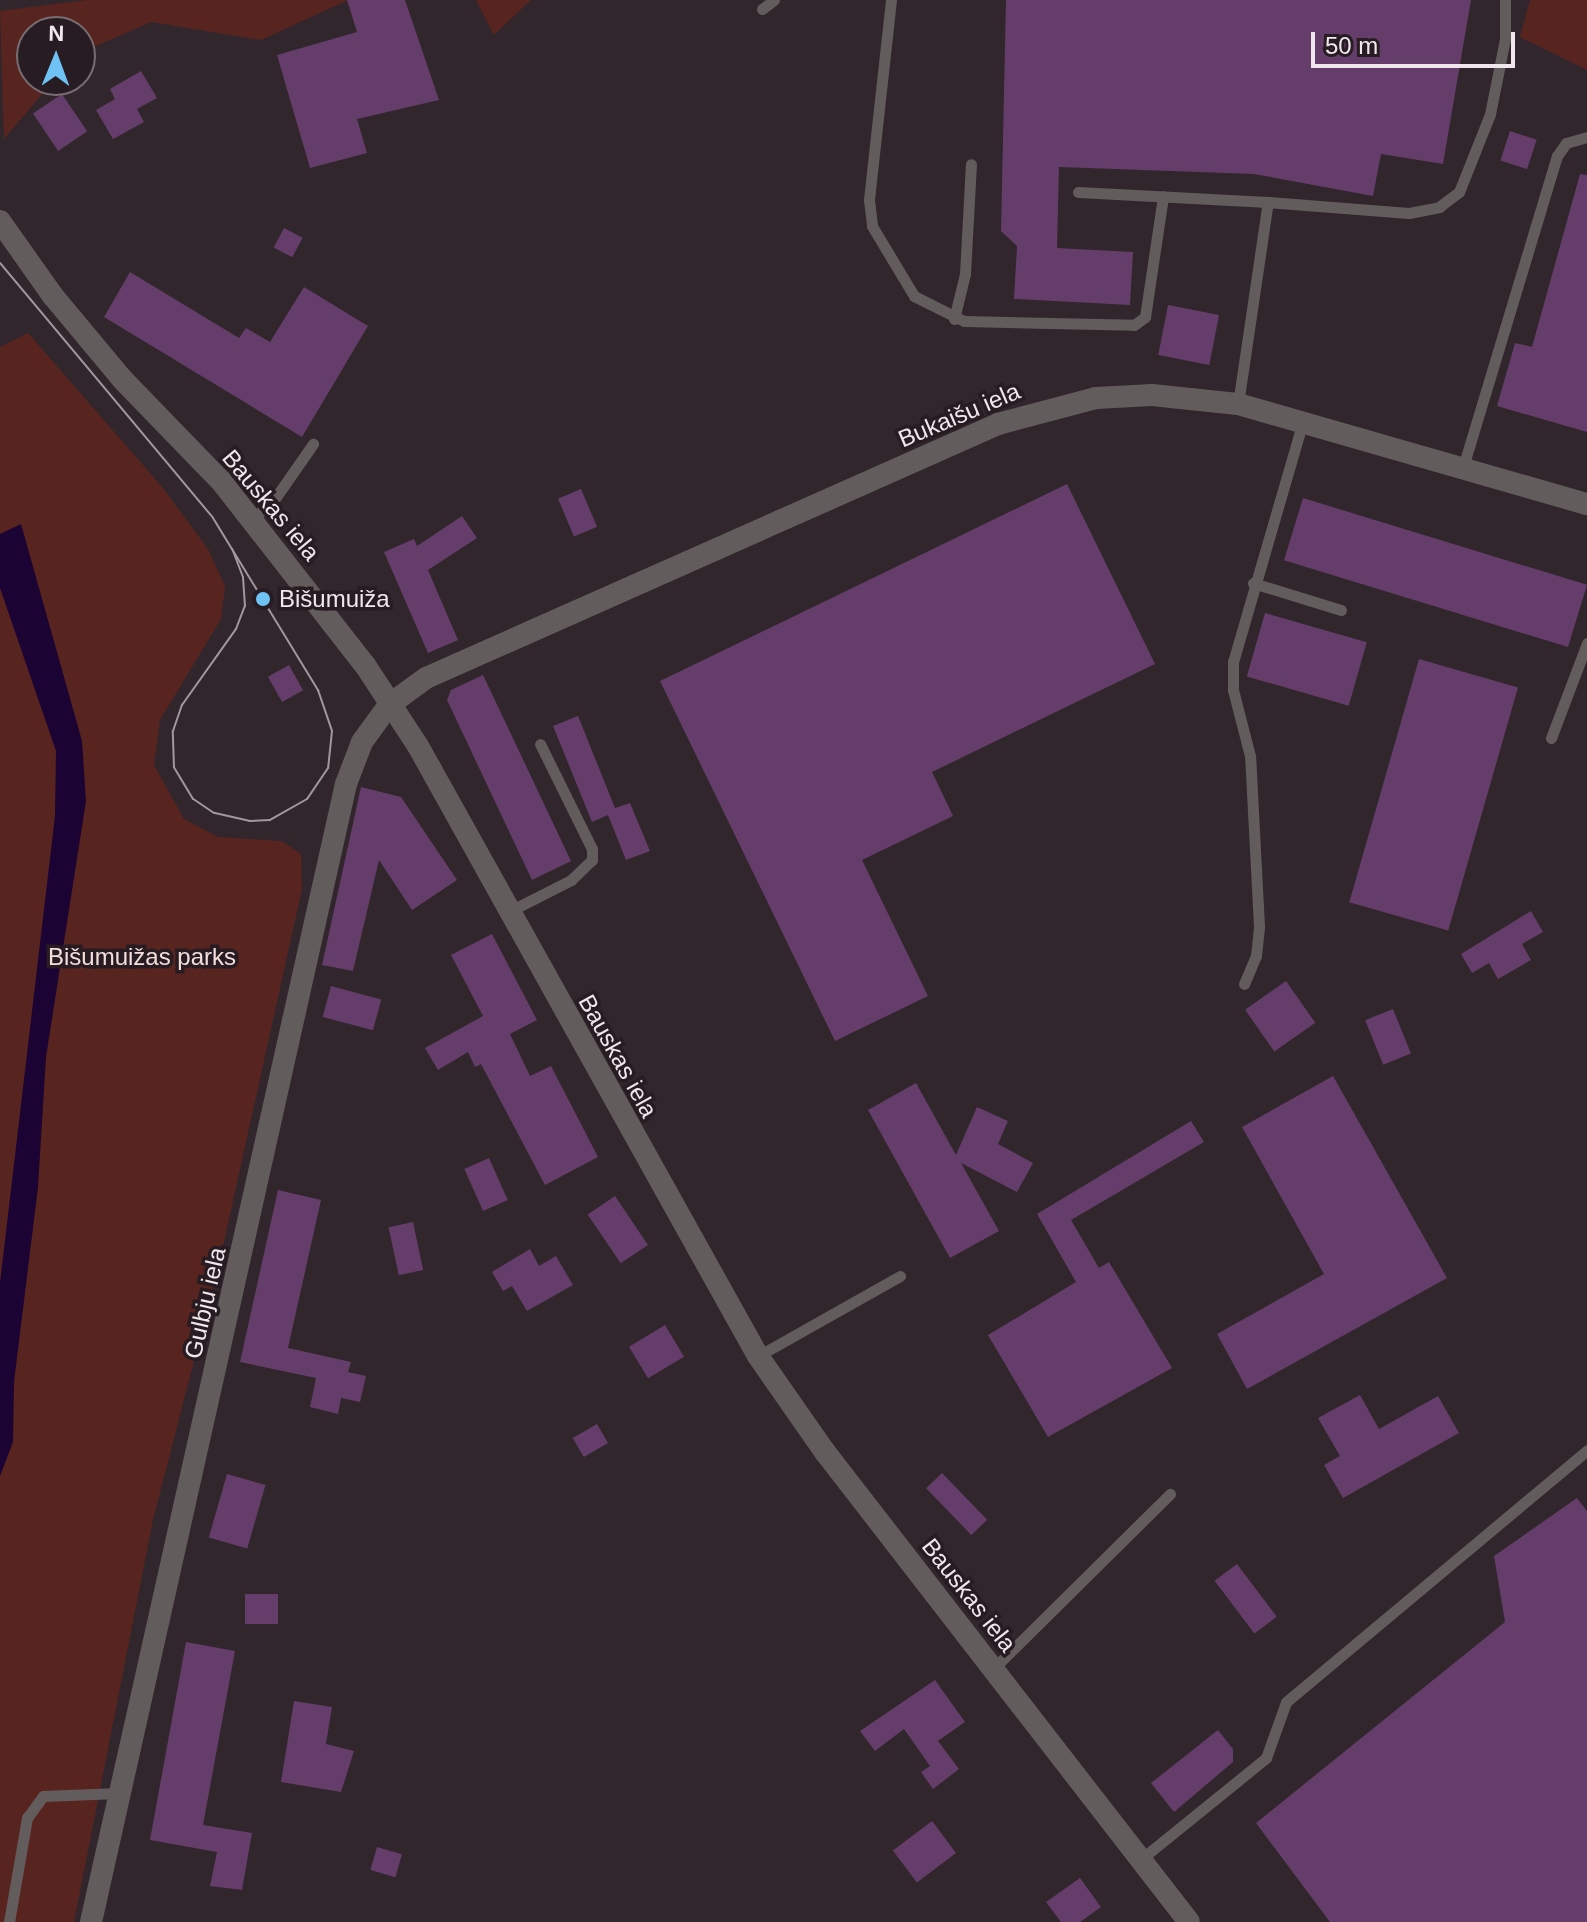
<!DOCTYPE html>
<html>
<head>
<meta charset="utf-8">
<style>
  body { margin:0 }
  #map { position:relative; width:1587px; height:1922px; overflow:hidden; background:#31262c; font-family:Helvetica,sans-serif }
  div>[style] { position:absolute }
  .green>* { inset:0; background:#582420 }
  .water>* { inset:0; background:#1b0333 }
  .building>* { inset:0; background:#653d6a; transform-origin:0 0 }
  .service>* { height:11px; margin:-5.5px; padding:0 5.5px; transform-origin:5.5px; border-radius:5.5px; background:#635c5d }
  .minor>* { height:22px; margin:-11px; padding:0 11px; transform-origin:11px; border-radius:11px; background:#635c5d }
  .tertiary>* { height:22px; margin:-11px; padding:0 11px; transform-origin:11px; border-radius:11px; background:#635c5d }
  .tram>* { height:2px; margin:-1px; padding:0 1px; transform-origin:1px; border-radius:1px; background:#a1979c }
  .dots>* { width:22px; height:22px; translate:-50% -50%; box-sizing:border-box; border:4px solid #271c22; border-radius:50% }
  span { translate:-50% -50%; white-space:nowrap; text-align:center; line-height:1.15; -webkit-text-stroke:7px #271c22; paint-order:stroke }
  .street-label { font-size:24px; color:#efe7eb }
  .poi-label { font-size:24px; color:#efe7eb }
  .left { translate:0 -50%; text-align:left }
  .park-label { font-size:24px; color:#f3dedb }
  .north { position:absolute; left:16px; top:16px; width:80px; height:80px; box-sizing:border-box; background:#271c22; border:2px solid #776d72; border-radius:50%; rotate:1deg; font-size:22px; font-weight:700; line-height:32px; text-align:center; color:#efe7eb }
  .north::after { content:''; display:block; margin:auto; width:28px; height:36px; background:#6fc2f4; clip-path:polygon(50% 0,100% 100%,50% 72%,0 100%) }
  .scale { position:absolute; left:1311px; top:32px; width:204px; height:36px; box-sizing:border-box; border:4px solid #efe7eb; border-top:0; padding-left:10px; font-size:24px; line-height:28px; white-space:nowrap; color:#efe7eb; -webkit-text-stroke:6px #271c22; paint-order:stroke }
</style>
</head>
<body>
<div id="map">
  <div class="green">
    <i style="clip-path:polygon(87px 0,348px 0,261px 40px,151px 22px,80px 53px,80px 32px,32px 32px,32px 80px,54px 80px,4px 139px,0 11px)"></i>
    <i style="clip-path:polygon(476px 0,531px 0,494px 35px)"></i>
    <i style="clip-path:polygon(1530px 0,1587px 0,1587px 70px,1520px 37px)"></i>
    <i style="clip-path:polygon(28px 333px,163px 488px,208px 549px,225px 586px,221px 619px,160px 720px,154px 765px,184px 819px,218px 837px,281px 841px,301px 854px,302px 889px,220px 1260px,153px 1520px,74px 1922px,0 1922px,0 347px)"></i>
  </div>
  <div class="water">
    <i style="clip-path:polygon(21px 524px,82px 741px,86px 801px,46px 1057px,38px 1187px,14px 1382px,13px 1442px,0 1476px,0 1283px,55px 816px,56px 751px,0 588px,0 534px)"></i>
  </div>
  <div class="building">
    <i style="clip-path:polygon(347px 0,405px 0,439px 100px,357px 119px,367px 153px,310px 168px,277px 55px,357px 32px)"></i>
    <i style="clip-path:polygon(1006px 0,1471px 0,1443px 164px,1381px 154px,1373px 196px,1254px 174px,1059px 167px,1057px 248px,1133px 252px,1130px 305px,1014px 299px,1017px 246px,1001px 231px)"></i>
    <i style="clip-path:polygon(141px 71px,157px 98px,137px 109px,144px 122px,113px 139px,96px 110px,115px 99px,110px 89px)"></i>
    <i style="left:62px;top:94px;width:45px;height:35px;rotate:56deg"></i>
    <i style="left:1510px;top:131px;width:28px;height:31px;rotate:18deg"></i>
    <i style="clip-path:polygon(1580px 174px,1587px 175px,1587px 432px,1497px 406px,1515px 343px,1532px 347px)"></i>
    <i style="left:284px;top:228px;width:21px;height:22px;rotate:28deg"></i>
    <i style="clip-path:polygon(130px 272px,239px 338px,246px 328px,270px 342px,304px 287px,368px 326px,302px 437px,104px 317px)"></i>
    <i style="left:1168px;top:305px;width:52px;height:51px;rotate:11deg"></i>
    <i style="clip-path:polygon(1067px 484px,1155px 664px,932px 772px,953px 816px,862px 860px,928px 996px,835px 1041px,660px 681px)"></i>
    <i style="left:581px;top:489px;width:41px;height:25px;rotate:67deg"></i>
    <i style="left:1303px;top:498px;width:297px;height:65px;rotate:17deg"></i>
    <i style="clip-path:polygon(462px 516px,477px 538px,428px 570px,458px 640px,428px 653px,384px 552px,414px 539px,417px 546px)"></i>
    <i style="left:1265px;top:613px;width:106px;height:66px;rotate:16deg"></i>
    <i style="left:1419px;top:659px;width:103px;height:253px;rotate:16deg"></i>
    <i style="left:289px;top:665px;width:29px;height:24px;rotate:61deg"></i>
    <i style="clip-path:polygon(483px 675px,571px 861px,532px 880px,447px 700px,451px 690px)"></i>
    <i style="clip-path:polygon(578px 716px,615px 808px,630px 803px,650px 851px,626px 860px,608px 815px,592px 822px,553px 726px)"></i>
    <i style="clip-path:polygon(361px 787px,401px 797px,457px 880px,412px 910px,379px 860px,353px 971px,322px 965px)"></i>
    <i style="clip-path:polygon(1531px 911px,1543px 932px,1522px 944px,1531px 960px,1498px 979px,1489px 963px,1472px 973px,1461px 954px)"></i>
    <i style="clip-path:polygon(492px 934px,537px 1020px,510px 1034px,530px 1076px,551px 1066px,598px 1157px,545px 1185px,481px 1064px,475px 1067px,468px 1052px,438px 1070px,425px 1048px,483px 1016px,451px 955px)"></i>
    <i style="left:1286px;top:981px;width:51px;height:50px;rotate:55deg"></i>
    <i style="left:331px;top:986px;width:52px;height:32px;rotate:15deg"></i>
    <i style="left:1393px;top:1009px;width:48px;height:30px;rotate:68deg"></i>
    <i style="clip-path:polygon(1333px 1076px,1447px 1278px,1247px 1389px,1217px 1334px,1324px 1274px,1242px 1127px)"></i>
    <i style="clip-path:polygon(916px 1083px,956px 1155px,977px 1107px,1008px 1121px,998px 1144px,1033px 1163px,1017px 1192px,961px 1163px,999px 1231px,950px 1258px,868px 1110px)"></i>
    <i style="clip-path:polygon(1191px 1121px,1204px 1142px,1071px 1220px,1099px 1268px,1109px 1262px,1172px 1368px,1048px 1437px,988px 1335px,1076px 1282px,1037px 1214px)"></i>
    <i style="left:489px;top:1158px;width:46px;height:27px;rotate:66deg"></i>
    <i style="clip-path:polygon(278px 1190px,321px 1200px,288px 1348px,351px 1362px,348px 1372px,366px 1376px,360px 1402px,341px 1398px,338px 1414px,310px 1407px,316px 1378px,240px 1362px)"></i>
    <i style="left:615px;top:1196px;width:59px;height:33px;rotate:56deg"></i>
    <i style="left:413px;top:1222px;width:49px;height:25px;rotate:78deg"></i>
    <i style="clip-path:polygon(530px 1249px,539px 1266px,556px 1256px,573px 1285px,527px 1311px,512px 1286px,503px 1291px,492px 1272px)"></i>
    <i style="left:665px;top:1325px;width:37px;height:42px;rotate:59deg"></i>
    <i style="clip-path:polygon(1360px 1395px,1379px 1429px,1438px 1396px,1459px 1433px,1343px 1498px,1324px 1465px,1340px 1456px,1318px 1418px)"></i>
    <i style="left:597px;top:1424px;width:22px;height:28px;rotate:60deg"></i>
    <i style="left:942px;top:1473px;width:65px;height:22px;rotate:46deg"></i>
    <i style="left:227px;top:1474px;width:40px;height:66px;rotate:16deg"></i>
    <i style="clip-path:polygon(1577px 1498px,1587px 1511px,1587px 1922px,1330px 1922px,1256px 1823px,1505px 1622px,1494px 1556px)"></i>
    <i style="left:1237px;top:1564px;width:66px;height:28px;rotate:53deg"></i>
    <i style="left:278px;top:1594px;width:30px;height:33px;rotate:90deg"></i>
    <i style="clip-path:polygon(186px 1642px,235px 1651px,203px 1825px,252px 1833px,242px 1890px,210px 1886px,217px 1852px,150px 1840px)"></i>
    <i style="clip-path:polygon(935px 1680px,965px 1722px,938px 1741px,959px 1769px,933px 1789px,921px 1772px,930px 1766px,904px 1729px,875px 1751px,860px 1731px)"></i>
    <i style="clip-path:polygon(294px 1701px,332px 1707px,326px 1744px,354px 1751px,341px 1792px,281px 1782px)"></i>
    <i style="clip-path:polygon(1218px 1730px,1233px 1749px,1233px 1762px,1174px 1812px,1151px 1783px)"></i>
    <i style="left:932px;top:1821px;width:40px;height:49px;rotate:53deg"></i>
    <i style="left:377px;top:1847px;width:26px;height:24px;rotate:16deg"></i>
    <i style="clip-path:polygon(1080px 1878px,1101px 1907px,1080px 1922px,1061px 1922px,1046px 1902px)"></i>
  </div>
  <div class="service">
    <i style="left:891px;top:0;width:201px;rotate:96.3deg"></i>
    <i style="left:869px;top:200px;width:26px;rotate:83deg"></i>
    <i style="left:872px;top:226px;width:82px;rotate:59deg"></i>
    <i style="left:914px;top:296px;width:56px;rotate:26.6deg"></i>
    <i style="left:964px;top:321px;width:170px;rotate:1.3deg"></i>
    <i style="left:1134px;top:325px;width:14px;rotate:-36deg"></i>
    <i style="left:1145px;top:317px;width:122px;rotate:-81.5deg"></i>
    <i style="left:762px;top:9px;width:15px;rotate:-37deg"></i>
    <i style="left:1078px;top:192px;width:190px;rotate:3deg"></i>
    <i style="left:954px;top:319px;width:46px;rotate:-76.3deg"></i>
    <i style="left:965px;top:274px;width:110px;rotate:-86.9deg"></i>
    <i style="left:1238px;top:404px;width:204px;rotate:-81.6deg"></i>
    <i style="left:1268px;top:202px;width:141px;rotate:4.5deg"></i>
    <i style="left:1409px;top:213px;width:31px;rotate:-11deg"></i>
    <i style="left:1439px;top:207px;width:25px;rotate:-37deg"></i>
    <i style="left:1459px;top:192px;width:84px;rotate:-68.3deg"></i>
    <i style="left:1490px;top:114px;width:76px;rotate:-78.7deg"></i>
    <i style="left:1505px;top:39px;width:39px;rotate:-90deg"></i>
    <i style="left:1463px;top:467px;width:325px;rotate:-73.2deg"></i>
    <i style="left:1557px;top:156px;width:16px;rotate:-55deg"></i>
    <i style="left:1566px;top:143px;width:22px;rotate:-16deg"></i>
    <i style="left:252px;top:520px;width:33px;rotate:-44deg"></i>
    <i style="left:276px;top:497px;width:65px;rotate:-55.1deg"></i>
    <i style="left:1253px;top:583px;width:92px;rotate:17.1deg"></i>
    <i style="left:1551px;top:738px;width:102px;rotate:-69.2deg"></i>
    <i style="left:508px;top:912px;width:71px;rotate:-26.9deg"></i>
    <i style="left:571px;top:880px;width:29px;rotate:-44deg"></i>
    <i style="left:592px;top:860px;width:11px;rotate:-90deg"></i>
    <i style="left:592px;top:849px;width:117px;rotate:-116.3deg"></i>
    <i style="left:1244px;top:984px;width:30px;rotate:-67deg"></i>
    <i style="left:1256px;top:956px;width:30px;rotate:-84deg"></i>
    <i style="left:1259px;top:926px;width:170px;rotate:-93deg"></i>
    <i style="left:1250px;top:756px;width:68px;rotate:-104.4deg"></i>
    <i style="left:1233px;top:690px;width:28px;rotate:-90deg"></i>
    <i style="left:1233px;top:662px;width:251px;rotate:-73.8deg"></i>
    <i style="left:758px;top:1356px;width:163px;rotate:-29.4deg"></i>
    <i style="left:993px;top:1669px;width:249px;rotate:-44.7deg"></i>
    <i style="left:1140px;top:1860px;width:162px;rotate:-39deg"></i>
    <i style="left:1266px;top:1758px;width:59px;rotate:-70.3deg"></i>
    <i style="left:1286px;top:1702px;width:393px;rotate:-39.9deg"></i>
    <i style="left:9px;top:1922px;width:106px;rotate:-80.2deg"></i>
    <i style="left:27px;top:1818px;width:27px;rotate:-54deg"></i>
    <i style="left:43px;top:1796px;width:76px;rotate:-2.3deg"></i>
  </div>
  <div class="minor">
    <i style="left:91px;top:1922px;width:1166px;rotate:-77.37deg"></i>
    <i style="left:346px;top:784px;width:45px;rotate:-69.1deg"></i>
    <i style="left:362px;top:742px;width:46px;rotate:-53.9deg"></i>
  </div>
  <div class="tertiary">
    <i style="left:0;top:221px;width:92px;rotate:54.8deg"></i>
    <i style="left:53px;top:296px;width:109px;rotate:50.2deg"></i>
    <i style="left:123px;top:380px;width:141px;rotate:45.9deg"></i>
    <i style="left:221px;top:481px;width:234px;rotate:52deg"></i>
    <i style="left:365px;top:665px;width:97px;rotate:56.8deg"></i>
    <i style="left:418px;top:746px;width:698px;rotate:60.87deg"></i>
    <i style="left:758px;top:1356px;width:117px;rotate:55.1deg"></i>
    <i style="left:825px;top:1452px;width:594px;rotate:52.24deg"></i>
    <i style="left:389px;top:705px;width:46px;rotate:-36.1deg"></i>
    <i style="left:426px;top:678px;width:626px;rotate:-23.94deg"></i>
    <i style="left:998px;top:424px;width:101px;rotate:-14.9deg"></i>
    <i style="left:1096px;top:398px;width:56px;rotate:-3.1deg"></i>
    <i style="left:1152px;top:395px;width:86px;rotate:6deg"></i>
    <i style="left:1238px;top:404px;width:363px;rotate:16deg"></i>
  </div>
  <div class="tram">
    <i style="left:0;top:263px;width:332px;rotate:50.1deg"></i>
    <i style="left:213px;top:518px;width:202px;rotate:58.6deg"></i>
    <i style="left:318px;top:690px;width:43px;rotate:71.1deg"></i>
    <i style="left:332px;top:731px;width:37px;rotate:96deg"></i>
    <i style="left:328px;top:768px;width:37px;rotate:124deg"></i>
    <i style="left:307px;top:799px;width:43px;rotate:150.4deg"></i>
    <i style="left:270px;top:820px;width:20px;rotate:177deg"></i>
    <i style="left:250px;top:821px;width:37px;rotate:-167deg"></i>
    <i style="left:214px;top:813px;width:25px;rotate:-146deg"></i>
    <i style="left:193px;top:799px;width:37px;rotate:-121deg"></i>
    <i style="left:174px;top:767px;width:36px;rotate:-92deg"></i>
    <i style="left:173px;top:731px;width:28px;rotate:-71deg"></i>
    <i style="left:182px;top:705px;width:93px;rotate:-54.6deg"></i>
    <i style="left:236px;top:629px;width:25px;rotate:-69deg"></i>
    <i style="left:245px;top:606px;width:29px;rotate:-94deg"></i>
    <i style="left:243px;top:577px;width:30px;rotate:-111deg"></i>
  </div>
  <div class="dots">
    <i style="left:263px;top:599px;background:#6fc2f4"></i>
  </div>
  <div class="street-label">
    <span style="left:959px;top:415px;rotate:-23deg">Bukaišu iela</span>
    <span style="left:271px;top:505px;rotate:50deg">Bauskas iela</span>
    <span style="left:618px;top:1056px;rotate:61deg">Bauskas iela</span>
    <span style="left:205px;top:1303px;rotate:-77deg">Gulbju iela</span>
    <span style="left:969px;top:1595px;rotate:52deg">Bauskas iela</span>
  </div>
  <div class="poi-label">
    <span class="left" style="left:279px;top:599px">Bišumuiža</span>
  </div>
  <div class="park-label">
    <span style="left:142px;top:957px">Bišumuižas parks</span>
  </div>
  <div class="north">N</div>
  <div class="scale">50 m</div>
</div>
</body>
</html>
